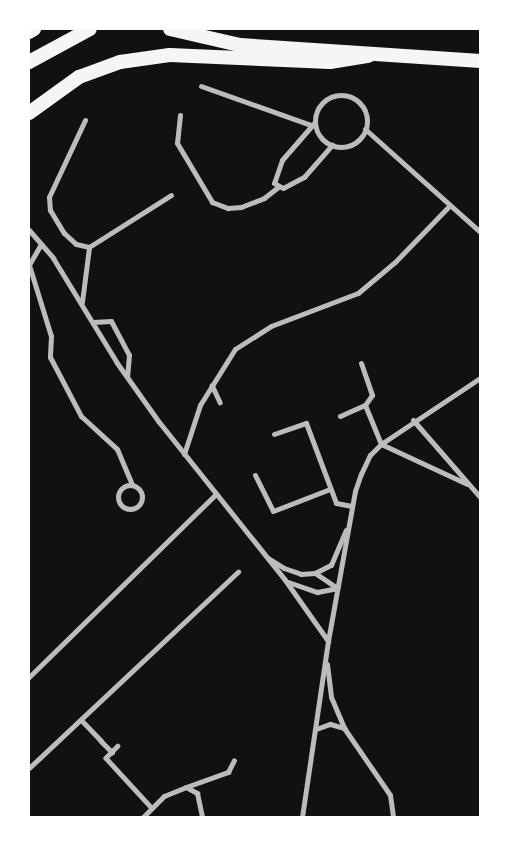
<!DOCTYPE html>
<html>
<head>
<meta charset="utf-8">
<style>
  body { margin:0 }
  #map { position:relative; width:509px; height:846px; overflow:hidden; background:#111; font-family:Karla,sans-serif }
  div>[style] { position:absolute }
  .pedestrian>* { height:4.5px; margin:-2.25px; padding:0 2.25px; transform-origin:2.25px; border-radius:2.25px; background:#bcbcbc }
  .minor>* { height:5px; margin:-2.5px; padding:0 2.5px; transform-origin:2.5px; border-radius:2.5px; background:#bcbcbc }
  .minor>.ring { margin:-2.5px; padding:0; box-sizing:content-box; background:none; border:5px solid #bcbcbc; border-radius:50% }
  .motorway>* { height:14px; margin:-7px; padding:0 7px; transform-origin:7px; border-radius:7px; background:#f5f5f5 }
  span { translate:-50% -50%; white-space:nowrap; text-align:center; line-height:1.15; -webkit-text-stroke:4.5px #fff; paint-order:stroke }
  .frame { position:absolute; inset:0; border:30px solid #fff; pointer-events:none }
</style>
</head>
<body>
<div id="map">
  <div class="pedestrian">
    <i style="left:212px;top:385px;width:19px;rotate:65deg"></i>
    <i style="left:101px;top:741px;width:16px;rotate:45deg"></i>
    <i style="left:118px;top:746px;width:17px;rotate:135deg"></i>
    <i style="left:106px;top:758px;width:68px;rotate:47.4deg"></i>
  </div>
  <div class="minor">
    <i style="left:201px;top:86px;width:117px;rotate:19.5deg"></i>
    <i class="ring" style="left:315px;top:95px;width:47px;height:47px"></i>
    <i style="left:180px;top:115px;width:28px;rotate:96deg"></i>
    <i style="left:177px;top:143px;width:69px;rotate:59.3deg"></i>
    <i style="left:212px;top:202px;width:17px;rotate:21deg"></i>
    <i style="left:228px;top:208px;width:13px;rotate:-4deg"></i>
    <i style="left:241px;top:207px;width:25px;rotate:-21deg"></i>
    <i style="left:264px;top:198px;width:18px;rotate:-38deg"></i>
    <i style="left:85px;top:120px;width:85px;rotate:115.1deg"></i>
    <i style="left:49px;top:197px;width:13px;rotate:86deg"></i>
    <i style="left:50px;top:210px;width:27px;rotate:59deg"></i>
    <i style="left:64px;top:233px;width:16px;rotate:43deg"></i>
    <i style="left:76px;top:244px;width:13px;rotate:13deg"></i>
    <i style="left:89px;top:247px;width:97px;rotate:-32.4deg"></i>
    <i style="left:315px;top:122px;width:50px;rotate:131deg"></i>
    <i style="left:282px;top:160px;width:24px;rotate:109deg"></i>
    <i style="left:274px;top:183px;width:10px;rotate:29deg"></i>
    <i style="left:283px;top:188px;width:24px;rotate:-28deg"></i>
    <i style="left:304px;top:177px;width:43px;rotate:-48.8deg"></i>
    <i style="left:365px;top:129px;width:154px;rotate:41.8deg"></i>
    <i style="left:29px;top:230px;width:37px;rotate:49deg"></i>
    <i style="left:53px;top:258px;width:123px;rotate:58.6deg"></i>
    <i style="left:117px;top:363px;width:72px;rotate:54.6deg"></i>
    <i style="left:159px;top:422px;width:202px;rotate:51.4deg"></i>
    <i style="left:285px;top:580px;width:75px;rotate:54.8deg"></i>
    <i style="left:41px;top:244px;width:24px;rotate:120deg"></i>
    <i style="left:29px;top:265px;width:74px;rotate:72.8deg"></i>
    <i style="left:51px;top:336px;width:21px;rotate:93deg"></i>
    <i style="left:50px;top:357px;width:67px;rotate:62.3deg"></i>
    <i style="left:81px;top:416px;width:49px;rotate:42.5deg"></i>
    <i style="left:117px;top:449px;width:39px;rotate:67deg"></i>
    <i style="left:82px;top:302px;width:55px;rotate:-82.7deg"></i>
    <i style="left:93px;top:322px;width:18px;rotate:-3deg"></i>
    <i style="left:111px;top:321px;width:38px;rotate:62deg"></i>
    <i style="left:129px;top:355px;width:21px;rotate:95deg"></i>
    <i style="left:361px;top:363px;width:34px;rotate:71deg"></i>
    <i style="left:372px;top:395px;width:12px;rotate:125deg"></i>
    <i style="left:340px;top:416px;width:27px;rotate:-24deg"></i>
    <i style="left:365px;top:405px;width:42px;rotate:67.7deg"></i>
    <i style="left:381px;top:444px;width:95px;rotate:24.9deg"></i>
    <i style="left:413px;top:420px;width:102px;rotate:49deg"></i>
    <i style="left:274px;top:434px;width:34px;rotate:-19deg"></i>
    <i style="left:306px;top:423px;width:85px;rotate:69.4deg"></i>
    <i style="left:336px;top:503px;width:16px;rotate:11deg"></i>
    <i style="left:184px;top:454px;width:52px;rotate:-71.9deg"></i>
    <i style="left:200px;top:405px;width:66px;rotate:-58deg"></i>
    <i style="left:235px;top:349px;width:43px;rotate:-32.6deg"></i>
    <i style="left:271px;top:326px;width:93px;rotate:-20.8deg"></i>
    <i style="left:358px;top:293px;width:48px;rotate:-40deg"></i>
    <i style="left:395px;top:262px;width:79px;rotate:-46deg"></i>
    <i style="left:255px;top:475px;width:40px;rotate:63.4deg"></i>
    <i style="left:273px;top:511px;width:61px;rotate:-21.1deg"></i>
    <i class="ring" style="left:118px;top:485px;width:19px;height:19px"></i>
    <i style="left:268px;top:558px;width:19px;rotate:32deg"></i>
    <i style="left:284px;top:568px;width:18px;rotate:19deg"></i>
    <i style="left:301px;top:574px;width:14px;rotate:-4deg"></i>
    <i style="left:315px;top:573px;width:18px;rotate:-27deg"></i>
    <i style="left:331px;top:565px;width:38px;rotate:-67deg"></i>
    <i style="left:315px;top:573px;width:27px;rotate:34deg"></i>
    <i style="left:288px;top:582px;width:31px;rotate:19deg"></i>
    <i style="left:317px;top:592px;width:20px;rotate:-11deg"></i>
    <i style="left:327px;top:664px;width:33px;rotate:83deg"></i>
    <i style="left:331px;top:697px;width:34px;rotate:67deg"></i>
    <i style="left:29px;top:677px;width:262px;rotate:-44.4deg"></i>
    <i style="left:82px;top:721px;width:28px;rotate:46deg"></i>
    <i style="left:316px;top:729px;width:15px;rotate:-20deg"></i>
    <i style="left:330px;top:724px;width:15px;rotate:16deg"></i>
    <i style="left:344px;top:728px;width:81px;rotate:55.5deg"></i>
    <i style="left:390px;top:795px;width:22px;rotate:82deg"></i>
    <i style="left:29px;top:768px;width:287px;rotate:-43.2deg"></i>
    <i style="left:186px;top:787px;width:45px;rotate:-19.7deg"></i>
    <i style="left:228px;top:772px;width:13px;rotate:-63deg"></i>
    <i style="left:143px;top:817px;width:30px;rotate:-45deg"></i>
    <i style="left:164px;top:796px;width:24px;rotate:-22deg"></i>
    <i style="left:186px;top:787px;width:13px;rotate:29deg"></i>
    <i style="left:197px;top:793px;width:25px;rotate:78deg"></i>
    <i style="left:302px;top:817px;width:178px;rotate:-81.6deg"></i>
    <i style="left:328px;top:641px;width:152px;rotate:-79.8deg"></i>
    <i style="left:355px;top:491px;width:18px;rotate:-71deg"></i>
    <i style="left:361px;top:474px;width:21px;rotate:-65deg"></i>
    <i style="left:370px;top:455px;width:16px;rotate:-45deg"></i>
    <i style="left:381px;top:444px;width:119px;rotate:-33.7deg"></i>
  </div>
  <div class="motorway">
    <i style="left:170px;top:29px;width:72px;rotate:12.9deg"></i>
    <i style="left:240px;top:45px;width:241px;rotate:3.8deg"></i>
    <i style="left:29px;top:32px;width:6px;rotate:-31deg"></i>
    <i style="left:29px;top:62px;width:69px;rotate:-28.4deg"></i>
    <i style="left:29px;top:113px;width:62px;rotate:-35.8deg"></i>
    <i style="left:79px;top:77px;width:44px;rotate:-20.1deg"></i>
    <i style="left:120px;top:62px;width:50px;rotate:-8deg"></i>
    <i style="left:170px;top:55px;width:160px;rotate:2.5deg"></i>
    <i style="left:330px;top:62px;width:39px;rotate:-9deg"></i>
  </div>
  <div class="frame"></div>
</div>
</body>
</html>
